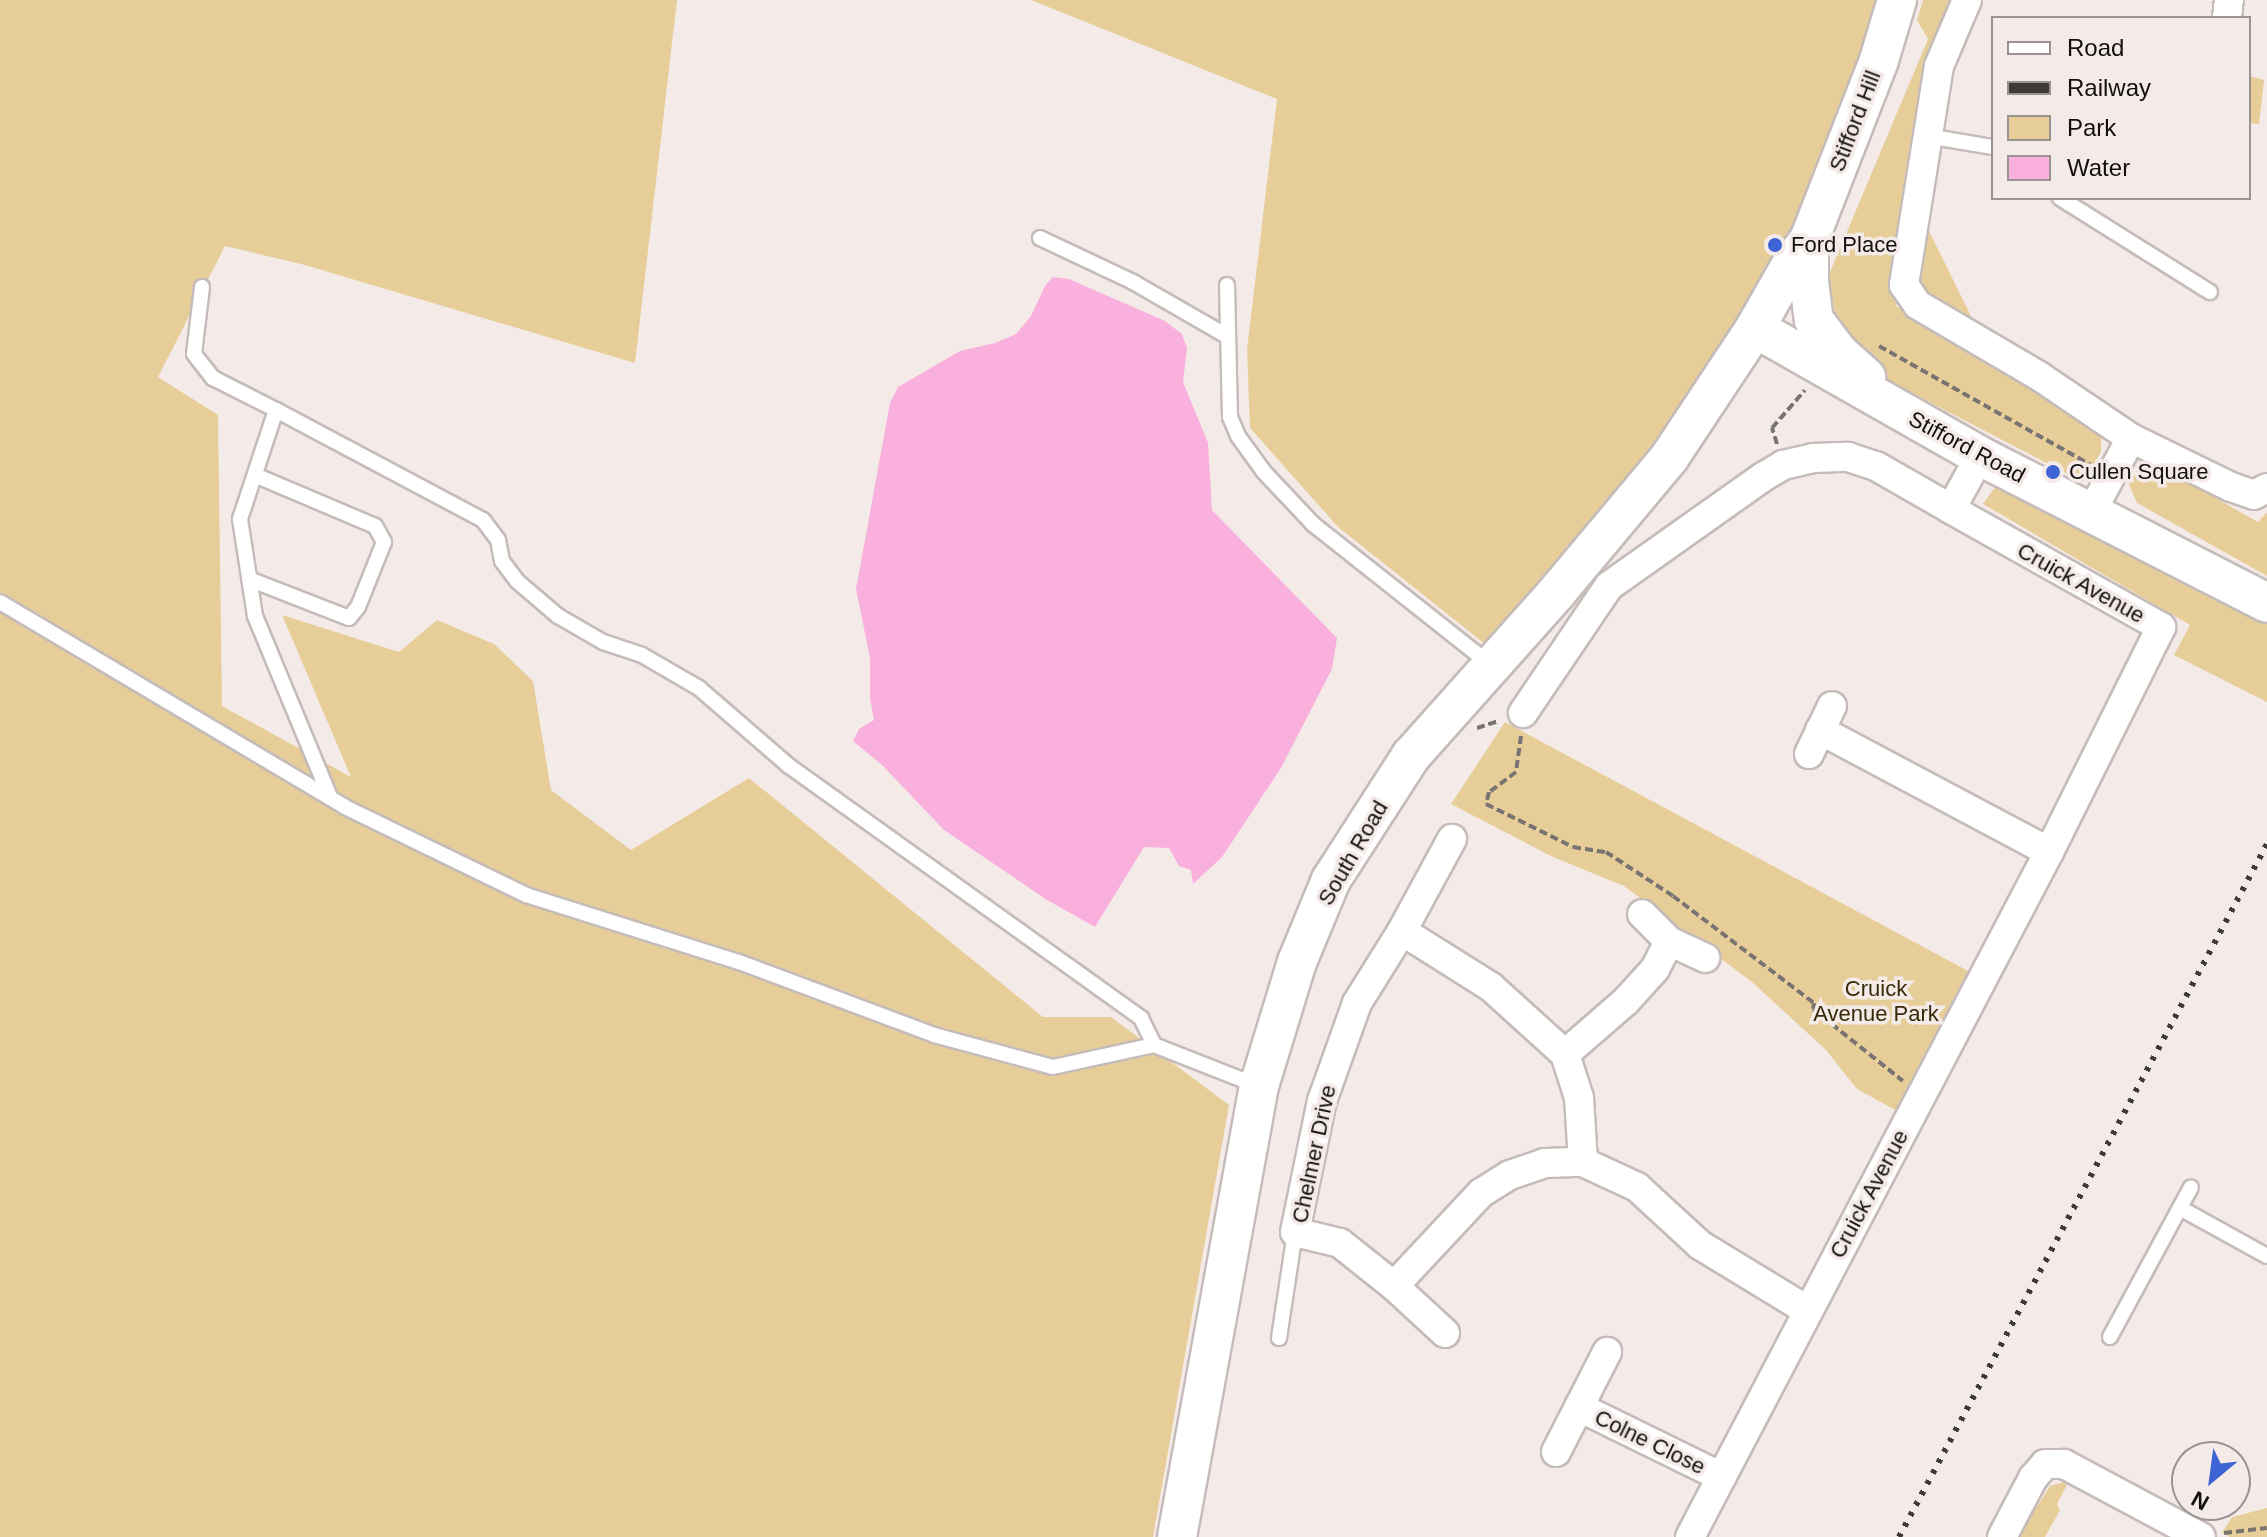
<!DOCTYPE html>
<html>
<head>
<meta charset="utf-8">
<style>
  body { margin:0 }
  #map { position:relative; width:2267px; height:1537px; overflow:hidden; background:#f4ebe9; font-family:Helvetica,sans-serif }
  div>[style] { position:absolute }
  .green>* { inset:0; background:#e7ce99 }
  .water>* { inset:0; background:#f9b0dc }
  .path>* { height:4px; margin-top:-2px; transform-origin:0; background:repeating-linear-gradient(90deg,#797472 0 8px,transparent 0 12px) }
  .roads { filter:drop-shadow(2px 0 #c5bcba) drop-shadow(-2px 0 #c5bcba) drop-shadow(0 2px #c5bcba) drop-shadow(0 -2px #c5bcba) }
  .lane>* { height:14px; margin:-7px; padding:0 7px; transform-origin:7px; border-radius:7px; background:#fff }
  .street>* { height:28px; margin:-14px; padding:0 14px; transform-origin:14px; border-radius:14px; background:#fff }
  .secondary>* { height:38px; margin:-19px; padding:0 19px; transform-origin:19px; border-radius:19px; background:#fff }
  .rail>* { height:6px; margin-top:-3px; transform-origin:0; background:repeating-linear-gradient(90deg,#3e3a39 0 4px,transparent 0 12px) }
  .dots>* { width:22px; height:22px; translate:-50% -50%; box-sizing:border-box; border:4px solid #f4ebe9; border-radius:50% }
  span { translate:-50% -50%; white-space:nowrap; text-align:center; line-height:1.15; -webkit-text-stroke:7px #f4ebe9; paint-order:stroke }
  .street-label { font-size:22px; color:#120f0e }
  .poi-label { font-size:22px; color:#120f0e }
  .left { translate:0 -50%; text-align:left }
  .park-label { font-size:22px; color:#382a07 }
  .legend { position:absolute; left:1991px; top:16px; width:260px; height:184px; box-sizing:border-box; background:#f4ebe9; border:2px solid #9a9391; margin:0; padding:10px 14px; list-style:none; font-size:24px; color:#120f0e }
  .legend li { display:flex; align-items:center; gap:16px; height:40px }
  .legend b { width:40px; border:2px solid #9a9391 }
  .north { position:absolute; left:2171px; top:1441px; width:80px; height:80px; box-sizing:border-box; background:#f4ebe9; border:2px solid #9a9391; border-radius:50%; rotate:209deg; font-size:22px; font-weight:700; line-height:32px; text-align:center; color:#120f0e }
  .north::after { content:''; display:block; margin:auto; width:28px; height:36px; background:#3d63d4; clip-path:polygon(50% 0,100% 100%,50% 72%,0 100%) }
</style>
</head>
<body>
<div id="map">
  <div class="green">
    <i style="clip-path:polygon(0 0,677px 0,635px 363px,305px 265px,225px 246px,158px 377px,218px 415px,222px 706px,351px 777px,282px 615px,399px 652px,437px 620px,494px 644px,533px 681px,551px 790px,631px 850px,749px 778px,1043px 1017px,1111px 1017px,1229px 1105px,1153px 1537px,0 1537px)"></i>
    <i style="clip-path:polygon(1031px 0,1882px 0,1796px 233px,1651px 456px,1490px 648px,1338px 527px,1250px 428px,1247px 349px,1277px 99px)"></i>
    <i style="clip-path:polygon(1923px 0,1961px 0,1926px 89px,1896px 306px,2101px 425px,2101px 452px,2083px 482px,1885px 379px,1839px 331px,1828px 277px,1928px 39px,1917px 20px)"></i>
    <i style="clip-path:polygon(2249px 76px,2264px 80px,2259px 124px,2249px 123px)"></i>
    <i style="clip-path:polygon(1928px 229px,1973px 320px,1961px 326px,1934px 307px,1914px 276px)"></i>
    <i style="clip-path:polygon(2157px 465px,2258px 522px,2267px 512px,2267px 576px,2137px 503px,2129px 484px,2139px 467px)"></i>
    <i style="clip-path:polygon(1995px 487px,2267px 624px,2267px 702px,2174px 655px,2190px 625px,1983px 504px)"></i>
    <i style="clip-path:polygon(1505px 722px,1970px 972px,1897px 1111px,1857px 1089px,1826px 1050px,1752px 982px,1624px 886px,1553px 857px,1451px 804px)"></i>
    <i style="clip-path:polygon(2064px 1482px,2067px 1485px,2057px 1504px,2060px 1510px,2045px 1537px,2018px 1537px,2050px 1486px)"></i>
    <i style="clip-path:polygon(2267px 1508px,2267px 1537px,2230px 1537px,2222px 1533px,2232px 1517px)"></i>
  </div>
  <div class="water">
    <i style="clip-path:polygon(1053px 277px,1069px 279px,1165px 321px,1182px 334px,1187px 348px,1183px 382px,1208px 443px,1212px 510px,1337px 638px,1332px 669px,1281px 768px,1222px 857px,1193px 884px,1191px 870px,1179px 866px,1169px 848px,1144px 847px,1095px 927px,1047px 900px,944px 830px,882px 765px,853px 741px,859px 729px,874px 720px,870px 698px,870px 658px,856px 589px,890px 403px,898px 387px,960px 351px,995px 343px,1016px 334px,1031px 316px,1045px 286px)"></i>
  </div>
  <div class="path">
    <i style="left:1879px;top:346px;width:243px;rotate:29.3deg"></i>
    <i style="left:1777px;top:444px;width:17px;rotate:-107deg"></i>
    <i style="left:1772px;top:428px;width:50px;rotate:-49deg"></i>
    <i style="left:1477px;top:728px;width:23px;rotate:-18deg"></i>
    <i style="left:1521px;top:736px;width:36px;rotate:98deg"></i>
    <i style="left:1516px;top:772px;width:34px;rotate:143deg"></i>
    <i style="left:1489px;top:792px;width:12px;rotate:104deg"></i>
    <i style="left:1486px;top:804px;width:97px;rotate:26.3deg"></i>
    <i style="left:1573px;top:847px;width:33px;rotate:9deg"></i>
    <i style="left:1606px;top:852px;width:80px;rotate:33.3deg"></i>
    <i style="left:1673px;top:896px;width:177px;rotate:37.2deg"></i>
    <i style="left:1814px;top:1003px;width:6px;rotate:99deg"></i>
    <i style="left:1813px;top:1009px;width:115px;rotate:38.7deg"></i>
    <i style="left:2224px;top:1533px;width:43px;rotate:-6.6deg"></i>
  </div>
  <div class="roads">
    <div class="lane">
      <i style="left:1927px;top:136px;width:67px;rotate:9.5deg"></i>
      <i style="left:2060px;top:198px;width:177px;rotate:32.1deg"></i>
      <i style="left:1040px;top:238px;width:103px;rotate:25.3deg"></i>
      <i style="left:1133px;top:282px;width:108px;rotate:29.9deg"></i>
      <i style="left:1227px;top:285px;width:132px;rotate:88.7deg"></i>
      <i style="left:1230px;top:417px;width:21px;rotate:67deg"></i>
      <i style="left:1238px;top:436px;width:44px;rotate:54.2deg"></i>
      <i style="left:1264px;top:472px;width:71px;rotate:46.7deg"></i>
      <i style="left:1313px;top:524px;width:227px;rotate:38.4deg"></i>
      <i style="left:202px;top:287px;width:67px;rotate:96.8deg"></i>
      <i style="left:194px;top:354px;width:31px;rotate:52deg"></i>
      <i style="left:213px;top:378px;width:71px;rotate:26.9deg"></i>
      <i style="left:276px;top:410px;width:115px;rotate:108.3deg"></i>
      <i style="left:240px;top:519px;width:98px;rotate:81.2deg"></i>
      <i style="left:255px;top:616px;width:196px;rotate:67.5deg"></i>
      <i style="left:276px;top:410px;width:234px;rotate:28deg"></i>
      <i style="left:483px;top:520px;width:25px;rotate:53deg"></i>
      <i style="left:498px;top:540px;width:21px;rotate:79deg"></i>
      <i style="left:502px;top:561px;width:25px;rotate:53deg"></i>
      <i style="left:517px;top:581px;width:54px;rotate:40.5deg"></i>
      <i style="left:558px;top:616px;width:52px;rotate:30deg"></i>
      <i style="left:603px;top:642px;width:41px;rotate:18.4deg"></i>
      <i style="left:642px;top:655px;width:66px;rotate:30.1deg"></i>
      <i style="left:699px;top:688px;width:119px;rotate:40.9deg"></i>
      <i style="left:789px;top:766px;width:433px;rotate:35.6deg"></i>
      <i style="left:1141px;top:1018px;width:30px;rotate:64deg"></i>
      <i style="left:249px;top:579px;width:107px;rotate:21.3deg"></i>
      <i style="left:349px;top:618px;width:14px;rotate:-51deg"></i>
      <i style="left:358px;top:607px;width:70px;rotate:-68.2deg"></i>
      <i style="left:384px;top:542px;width:18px;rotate:-119deg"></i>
      <i style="left:375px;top:526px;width:130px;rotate:-157deg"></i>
      <i style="left:0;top:602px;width:401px;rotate:30.7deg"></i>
      <i style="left:345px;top:807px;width:201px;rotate:25.9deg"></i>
      <i style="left:526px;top:895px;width:223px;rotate:17.5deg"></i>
      <i style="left:739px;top:962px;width:208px;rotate:20.5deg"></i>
      <i style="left:934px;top:1035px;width:123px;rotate:15.1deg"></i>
      <i style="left:1053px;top:1067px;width:103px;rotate:-12.3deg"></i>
      <i style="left:1154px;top:1045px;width:112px;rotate:21.5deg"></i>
      <i style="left:2180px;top:1208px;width:99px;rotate:28.9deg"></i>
      <i style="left:2110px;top:1337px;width:170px;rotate:-61.6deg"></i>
      <i style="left:1279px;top:1338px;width:107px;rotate:-81.4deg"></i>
    </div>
    <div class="street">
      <i style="left:1967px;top:0;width:72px;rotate:113deg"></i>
      <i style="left:1939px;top:66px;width:222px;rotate:99.1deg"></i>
      <i style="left:1904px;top:285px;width:24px;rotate:55deg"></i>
      <i style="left:1918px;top:305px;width:140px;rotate:30.4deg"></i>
      <i style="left:2039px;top:376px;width:111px;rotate:34deg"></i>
      <i style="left:2227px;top:18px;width:18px;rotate:-84deg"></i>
      <i style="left:2091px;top:513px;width:85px;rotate:-61.9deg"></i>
      <i style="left:2131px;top:438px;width:111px;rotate:26.1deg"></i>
      <i style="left:2231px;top:487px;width:24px;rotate:19deg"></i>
      <i style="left:2254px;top:495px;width:15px;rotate:-28deg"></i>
      <i style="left:1523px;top:713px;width:153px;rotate:-55.9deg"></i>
      <i style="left:1609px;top:586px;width:189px;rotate:-35.3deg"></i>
      <i style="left:1763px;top:477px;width:23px;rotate:-31deg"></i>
      <i style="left:1783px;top:465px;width:31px;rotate:-13deg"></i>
      <i style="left:1813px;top:458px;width:35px;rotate:-2deg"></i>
      <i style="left:1848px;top:457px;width:29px;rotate:18deg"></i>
      <i style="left:1876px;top:466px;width:86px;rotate:29.8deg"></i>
      <i style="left:1951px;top:509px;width:60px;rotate:-61.3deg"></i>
      <i style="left:1820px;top:730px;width:259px;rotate:28deg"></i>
      <i style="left:1809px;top:754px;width:53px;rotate:-64.4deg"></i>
      <i style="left:1402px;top:931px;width:105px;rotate:-61.5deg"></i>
      <i style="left:1669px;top:941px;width:40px;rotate:25deg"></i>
      <i style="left:1565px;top:1054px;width:81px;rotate:-41deg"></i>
      <i style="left:1626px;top:1001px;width:43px;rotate:-47.8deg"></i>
      <i style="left:1655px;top:969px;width:31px;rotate:-63deg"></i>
      <i style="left:1669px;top:941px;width:38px;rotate:-135deg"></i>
      <i style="left:1394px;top:1286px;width:69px;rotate:-141.5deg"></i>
      <i style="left:1340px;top:1243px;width:46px;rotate:-166.3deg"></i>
      <i style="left:1295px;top:1232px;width:134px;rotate:-78.4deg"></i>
      <i style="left:1322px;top:1101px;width:104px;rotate:-70.3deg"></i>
      <i style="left:1357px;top:1003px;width:85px;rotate:-58deg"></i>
      <i style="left:1402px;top:931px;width:105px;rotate:32.2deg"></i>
      <i style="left:1491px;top:987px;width:100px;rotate:42.2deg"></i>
      <i style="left:1565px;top:1054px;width:46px;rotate:72.3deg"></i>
      <i style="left:1579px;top:1098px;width:64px;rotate:86.4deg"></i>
      <i style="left:1583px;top:1162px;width:60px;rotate:24.8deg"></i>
      <i style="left:1637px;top:1187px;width:86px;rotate:42.6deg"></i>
      <i style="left:1700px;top:1245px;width:125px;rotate:31.3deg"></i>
      <i style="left:1445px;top:1333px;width:69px;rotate:-137.3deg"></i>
      <i style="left:1394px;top:1286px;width:127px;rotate:-46.9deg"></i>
      <i style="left:1481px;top:1193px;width:34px;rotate:-32deg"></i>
      <i style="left:1510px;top:1175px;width:37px;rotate:-19deg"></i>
      <i style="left:1545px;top:1163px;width:38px;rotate:-2deg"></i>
      <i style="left:1579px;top:1407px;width:62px;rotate:-63deg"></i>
      <i style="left:1556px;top:1452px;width:51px;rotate:-62.9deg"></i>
      <i style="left:1579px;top:1407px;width:159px;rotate:26.1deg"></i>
      <i style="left:1690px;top:1537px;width:773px;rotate:-62.34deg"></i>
      <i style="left:2049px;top:852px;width:251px;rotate:-63.5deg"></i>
      <i style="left:2161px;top:627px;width:241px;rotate:-150.7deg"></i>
      <i style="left:2002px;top:1537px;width:67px;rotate:-62.3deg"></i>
      <i style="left:2033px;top:1478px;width:18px;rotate:-49deg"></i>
      <i style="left:2045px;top:1464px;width:19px"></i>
      <i style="left:2064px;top:1464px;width:155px;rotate:28.1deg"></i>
    </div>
    <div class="secondary">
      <i style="left:1809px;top:240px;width:41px;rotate:90deg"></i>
      <i style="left:1809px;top:281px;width:39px;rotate:83deg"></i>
      <i style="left:1814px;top:320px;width:40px;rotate:53deg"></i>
      <i style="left:1838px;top:352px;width:38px;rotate:42deg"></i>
      <i style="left:1755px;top:328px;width:259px;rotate:29.6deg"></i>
      <i style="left:1980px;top:456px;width:322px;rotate:27.1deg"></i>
      <i style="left:1177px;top:1537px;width:458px;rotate:-79.7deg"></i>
      <i style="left:1259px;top:1086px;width:130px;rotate:-73deg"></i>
      <i style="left:1297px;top:962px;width:89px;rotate:-67.5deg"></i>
      <i style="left:1331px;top:880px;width:148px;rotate:-57.2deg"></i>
      <i style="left:1411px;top:756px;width:220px;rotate:-48.3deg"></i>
      <i style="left:1557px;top:592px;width:175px;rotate:-50.1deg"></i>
      <i style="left:1669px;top:458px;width:156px;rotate:-56.5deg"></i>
      <i style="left:1755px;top:328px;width:77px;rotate:-60.4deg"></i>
      <i style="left:1793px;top:261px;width:26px;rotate:-53deg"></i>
      <i style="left:1809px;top:240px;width:193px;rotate:-68.7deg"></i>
      <i style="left:1879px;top:60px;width:63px;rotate:-73.3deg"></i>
    </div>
  </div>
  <div class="rail">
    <i style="left:1899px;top:1537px;width:785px;rotate:-62.03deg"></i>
  </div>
  <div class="dots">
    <i style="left:1775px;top:245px;background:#3d63d4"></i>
    <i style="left:2053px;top:472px;background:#3d63d4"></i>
  </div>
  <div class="street-label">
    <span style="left:1855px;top:121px;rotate:-69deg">Stifford Hill</span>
    <span style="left:1967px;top:447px;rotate:28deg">Stifford Road</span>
    <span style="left:2081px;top:583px;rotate:29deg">Cruick Avenue</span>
    <span style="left:1353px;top:853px;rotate:-60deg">South Road</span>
    <span style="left:1314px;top:1154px;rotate:-78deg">Chelmer Drive</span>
    <span style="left:1869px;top:1194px;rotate:-62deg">Cruick Avenue</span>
    <span style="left:1650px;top:1442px;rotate:26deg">Colne Close</span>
  </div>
  <div class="poi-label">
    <span class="left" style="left:1791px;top:245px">Ford Place</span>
    <span class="left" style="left:2069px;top:472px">Cullen Square</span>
  </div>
  <div class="park-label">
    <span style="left:1876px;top:1001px">Cruick<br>Avenue Park</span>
  </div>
  <ul class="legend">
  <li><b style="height:10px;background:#fff"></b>Road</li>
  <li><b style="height:10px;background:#3e3a39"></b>Railway</li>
  <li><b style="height:22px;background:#e7ce99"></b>Park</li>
  <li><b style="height:22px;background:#f9b0dc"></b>Water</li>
  </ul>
  <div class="north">N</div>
</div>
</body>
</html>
